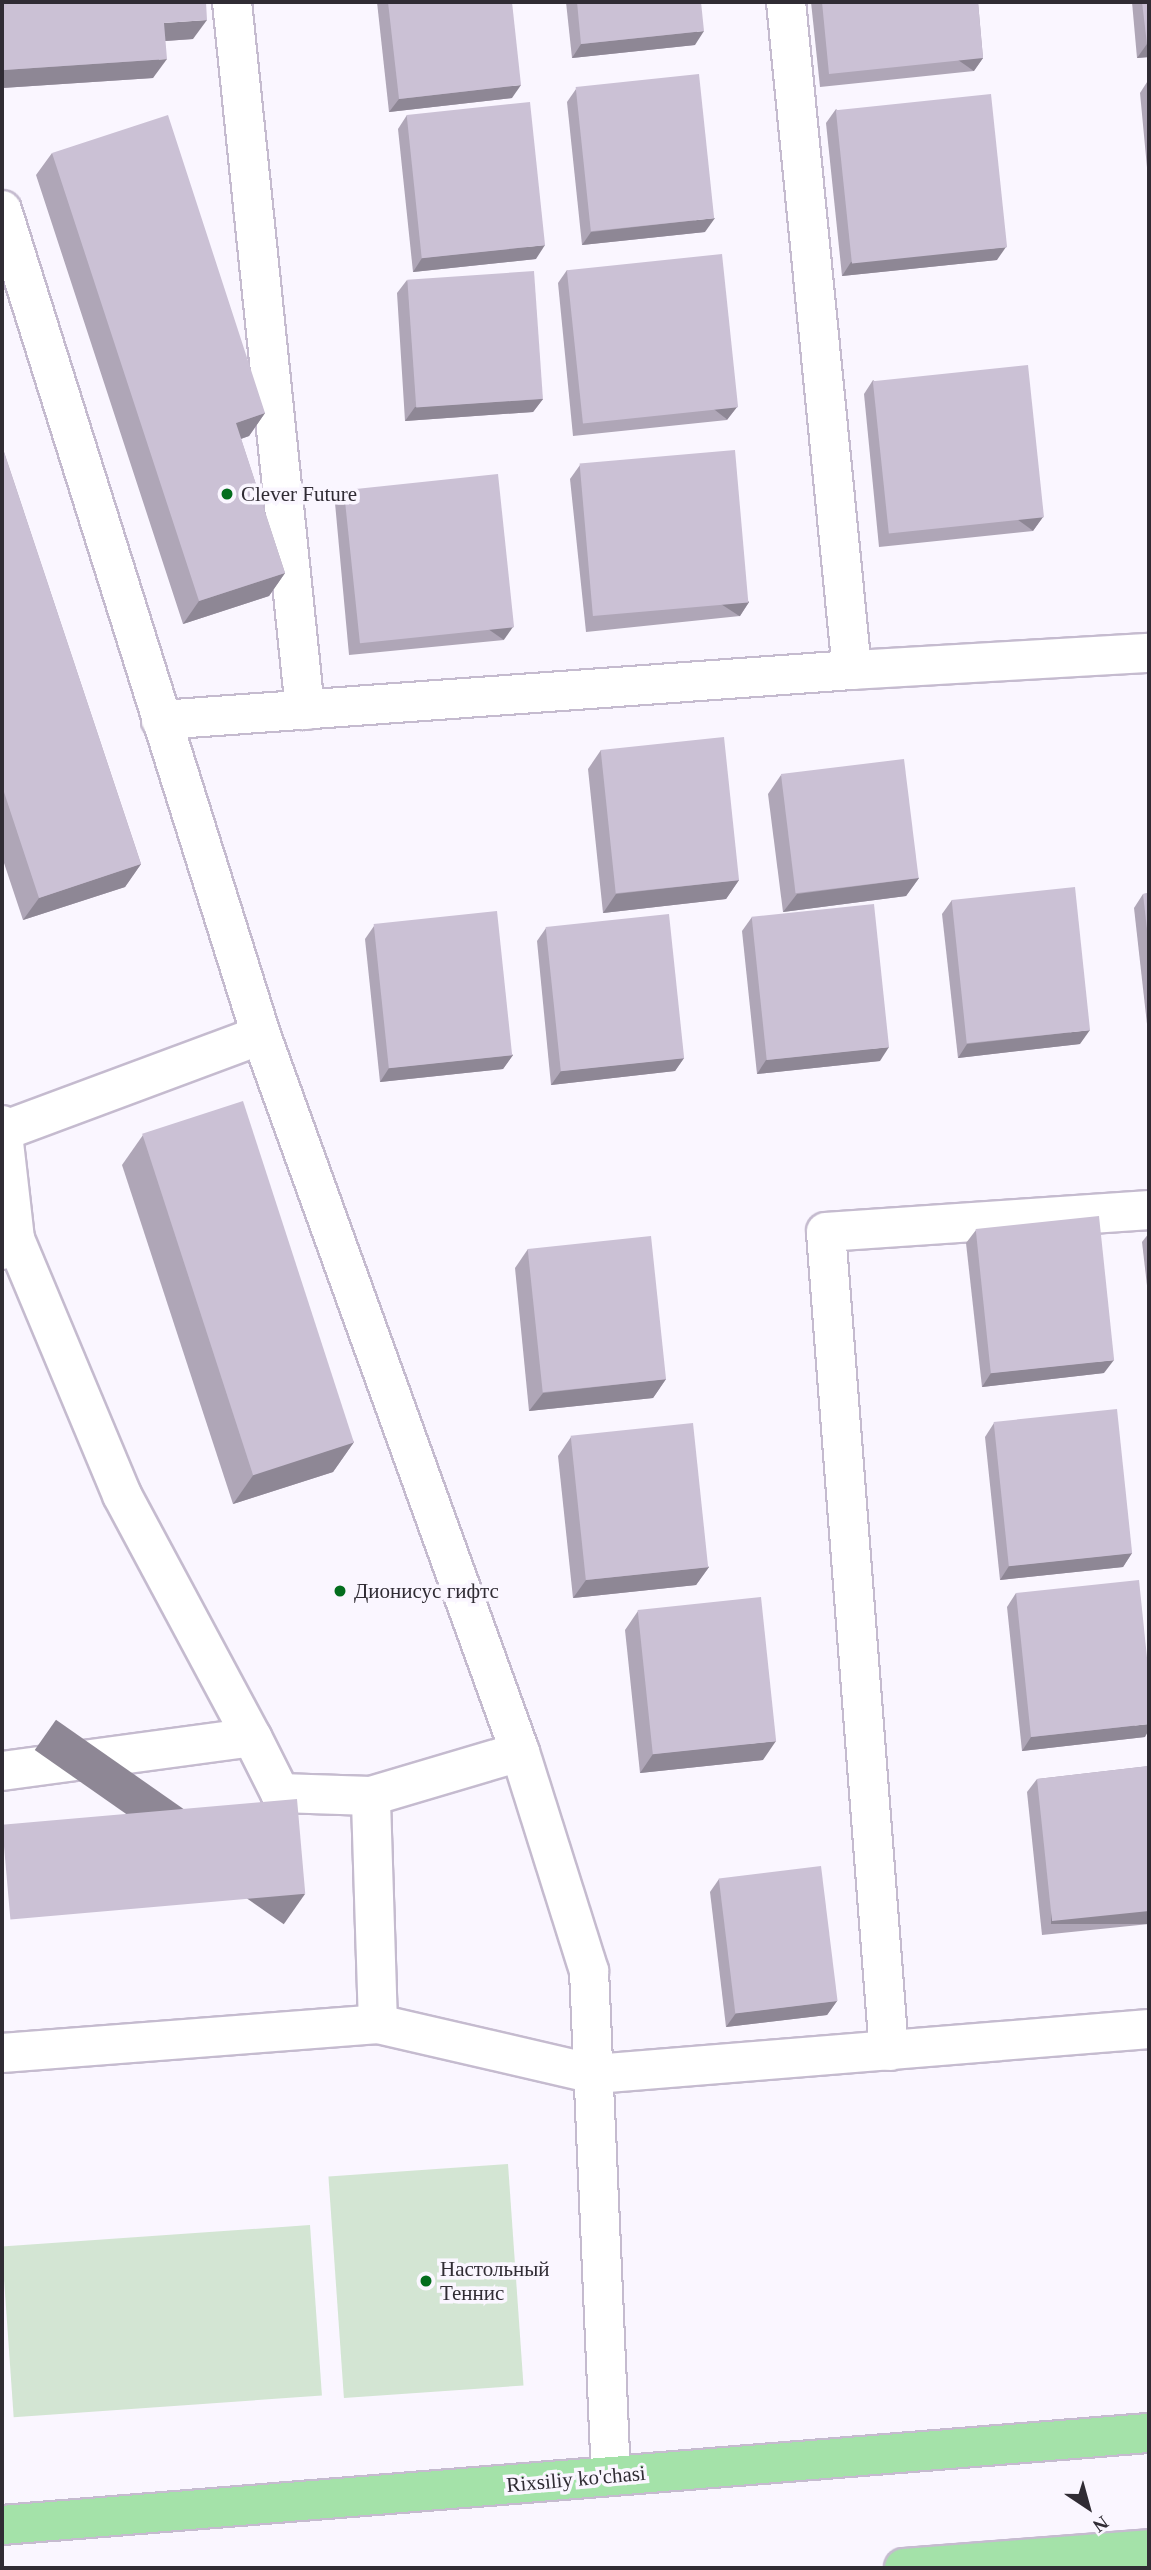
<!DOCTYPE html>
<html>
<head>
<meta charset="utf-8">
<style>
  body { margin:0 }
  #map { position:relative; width:1151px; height:2570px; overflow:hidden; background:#faf6ff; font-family:"Times New Roman",serif }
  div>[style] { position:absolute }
  .green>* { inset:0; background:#d3e5d3; transform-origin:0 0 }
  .roads { filter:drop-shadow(2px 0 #c5bbcf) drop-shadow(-2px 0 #c5bbcf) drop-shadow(0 2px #c5bbcf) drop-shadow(0 -2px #c5bbcf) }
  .minor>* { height:38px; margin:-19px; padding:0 19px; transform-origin:19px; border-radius:19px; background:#fff }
  .major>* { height:38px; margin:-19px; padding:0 19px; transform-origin:19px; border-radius:19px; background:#a4e2a9 }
  .wall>* { inset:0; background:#afa6b7 }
  .shaded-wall>* { inset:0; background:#8e8795; transform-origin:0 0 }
  .building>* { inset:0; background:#cbc1d5; transform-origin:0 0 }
  .dots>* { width:19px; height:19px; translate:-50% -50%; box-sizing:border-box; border:4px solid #faf6ff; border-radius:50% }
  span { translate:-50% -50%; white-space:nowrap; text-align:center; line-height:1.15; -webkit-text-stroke:7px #faf6ff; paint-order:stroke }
  .poi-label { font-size:21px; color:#302c34 }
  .left { translate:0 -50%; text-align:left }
  .street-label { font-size:21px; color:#302c34 }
  .frame { position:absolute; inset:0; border:4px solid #302c34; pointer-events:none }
  .north { position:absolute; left:1053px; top:2472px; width:70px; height:70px; -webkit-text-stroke:5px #faf6ff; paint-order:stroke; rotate:144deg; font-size:19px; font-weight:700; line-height:28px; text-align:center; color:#302c34 }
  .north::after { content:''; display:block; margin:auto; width:24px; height:32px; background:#302c34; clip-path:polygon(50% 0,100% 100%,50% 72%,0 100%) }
</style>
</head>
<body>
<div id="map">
  <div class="green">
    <i style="left:508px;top:2164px;width:222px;height:180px;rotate:86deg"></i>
    <i style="left:310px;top:2225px;width:171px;height:309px;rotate:86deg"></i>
  </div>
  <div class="roads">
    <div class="minor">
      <i style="left:232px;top:2px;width:712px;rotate:84.11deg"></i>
      <i style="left:786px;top:2px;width:671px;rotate:84.36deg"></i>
      <i style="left:2px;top:210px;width:865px;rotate:72.57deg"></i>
      <i style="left:261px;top:1035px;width:762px;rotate:70.14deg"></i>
      <i style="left:520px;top:1752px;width:230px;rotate:72.5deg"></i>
      <i style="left:589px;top:1971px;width:505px;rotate:87.51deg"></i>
      <i style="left:161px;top:720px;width:693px;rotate:-4.14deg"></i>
      <i style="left:852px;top:670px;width:297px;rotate:-3.3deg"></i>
      <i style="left:2px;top:1125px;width:115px;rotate:83.5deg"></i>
      <i style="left:15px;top:1239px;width:17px;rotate:140deg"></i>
      <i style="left:3px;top:1131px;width:275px;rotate:-20.4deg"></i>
      <i style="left:15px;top:1239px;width:277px;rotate:67.3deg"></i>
      <i style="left:122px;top:1495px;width:275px;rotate:61.8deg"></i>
      <i style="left:2px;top:1771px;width:252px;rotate:-7.7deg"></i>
      <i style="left:252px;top:1737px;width:63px;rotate:63.4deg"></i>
      <i style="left:280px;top:1793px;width:91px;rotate:1.9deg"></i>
      <i style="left:371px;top:1796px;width:155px;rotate:-16.5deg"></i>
      <i style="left:378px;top:2024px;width:223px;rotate:13deg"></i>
      <i style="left:595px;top:2074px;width:556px;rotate:-4.64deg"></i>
      <i style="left:889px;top:2051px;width:821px;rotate:-94.4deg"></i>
      <i style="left:826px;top:1232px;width:324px;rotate:-3.9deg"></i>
      <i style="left:2px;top:2053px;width:377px;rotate:-4.4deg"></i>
      <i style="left:378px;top:2024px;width:228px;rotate:-91.8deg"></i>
    </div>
    <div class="major">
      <i style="left:2px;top:2525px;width:1151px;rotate:-4.59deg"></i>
      <i style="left:904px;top:2568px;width:246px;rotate:-4.4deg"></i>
    </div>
  </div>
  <div class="wall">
    <i style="clip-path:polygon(2px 2px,193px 39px,165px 41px,153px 78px,2px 88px)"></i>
    <i style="clip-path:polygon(377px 2px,512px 2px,512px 98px,389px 112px)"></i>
    <i style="clip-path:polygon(566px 2px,701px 2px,695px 45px,572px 58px)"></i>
    <i style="clip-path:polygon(811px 2px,978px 2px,983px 58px,974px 71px,820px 87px)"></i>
    <i style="clip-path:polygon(1132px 2px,1149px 2px,1149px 57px,1137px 58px)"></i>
    <i style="clip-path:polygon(1149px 79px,1149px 189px,1140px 93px)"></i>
    <i style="clip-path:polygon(576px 89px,705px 232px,582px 245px,567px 102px)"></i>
    <i style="clip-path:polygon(836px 109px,997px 260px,842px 276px,826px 123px)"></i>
    <i style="clip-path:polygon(407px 115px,536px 259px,413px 272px,398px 129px)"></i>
    <i style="clip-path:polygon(52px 153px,265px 413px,249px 436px,241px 439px,285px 573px,269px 596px,183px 624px,36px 175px)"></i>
    <i style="clip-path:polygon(567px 270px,737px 407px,727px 420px,573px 436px,558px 283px)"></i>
    <i style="clip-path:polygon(407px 280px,543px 399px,533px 412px,405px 421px,397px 293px)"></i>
    <i style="clip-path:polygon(873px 380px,1043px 517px,1033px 531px,879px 547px,864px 394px)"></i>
    <i style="clip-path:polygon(2px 446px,141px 864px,125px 887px,23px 920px,2px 857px)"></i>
    <i style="clip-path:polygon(580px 465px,749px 602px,740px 616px,586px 632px,570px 479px)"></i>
    <i style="clip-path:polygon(344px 490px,504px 640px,349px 655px,335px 503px)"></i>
    <i style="clip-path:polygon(601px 750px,739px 880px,726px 899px,603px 913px,588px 769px)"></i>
    <i style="clip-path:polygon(781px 775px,919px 878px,906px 896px,783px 912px,768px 794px)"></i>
    <i style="clip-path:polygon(1149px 893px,1149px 1042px,1134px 908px,1143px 894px)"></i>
    <i style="clip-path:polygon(952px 900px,1080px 1044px,958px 1058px,942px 914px)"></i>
    <i style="clip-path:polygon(752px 917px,880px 1061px,757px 1074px,742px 931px)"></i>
    <i style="clip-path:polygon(374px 926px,513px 1055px,503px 1069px,380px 1082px,365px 939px)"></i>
    <i style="clip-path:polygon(546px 928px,684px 1058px,675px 1071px,551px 1085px,537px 941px)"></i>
    <i style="clip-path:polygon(143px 1135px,354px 1442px,333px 1472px,233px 1504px,122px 1165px)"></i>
    <i style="clip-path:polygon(976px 1230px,1104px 1373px,982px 1387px,966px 1243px)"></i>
    <i style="clip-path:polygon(1149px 1233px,1149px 1303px,1142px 1242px)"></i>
    <i style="clip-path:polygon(528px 1249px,666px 1379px,653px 1398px,529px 1411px,515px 1268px)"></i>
    <i style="clip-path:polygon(994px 1423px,1132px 1553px,1123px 1567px,1000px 1580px,985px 1437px)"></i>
    <i style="clip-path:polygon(571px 1437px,709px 1567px,696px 1585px,573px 1598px,558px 1456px)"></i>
    <i style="clip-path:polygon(1016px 1593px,1145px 1737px,1022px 1751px,1007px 1607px)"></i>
    <i style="clip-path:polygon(638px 1611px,763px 1760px,640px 1773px,625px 1630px)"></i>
    <i style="clip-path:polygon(1149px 1766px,1149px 1924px,1042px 1935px,1027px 1792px,1037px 1779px)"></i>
    <i style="clip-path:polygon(719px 1879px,837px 2001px,827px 2015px,726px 2027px,710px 1892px)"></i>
  </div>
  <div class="shaded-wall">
    <i style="clip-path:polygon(207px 20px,193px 39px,151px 42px,164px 23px)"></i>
    <i style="clip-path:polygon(704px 31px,695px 45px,572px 58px,581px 44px)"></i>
    <i style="clip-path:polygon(1147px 44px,1149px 44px,1149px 57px,1137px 58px)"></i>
    <i style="left:983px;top:58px;width:16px;height:155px;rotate:125deg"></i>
    <i style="clip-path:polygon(167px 59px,153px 78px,2px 88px,2px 72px,4px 70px)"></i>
    <i style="clip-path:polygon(521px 85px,512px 98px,389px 112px,399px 99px)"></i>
    <i style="clip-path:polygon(715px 218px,705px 232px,582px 245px,591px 232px)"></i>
    <i style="clip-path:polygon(545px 245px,536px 259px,413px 272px,422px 258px)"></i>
    <i style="clip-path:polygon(1006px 247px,997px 260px,842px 276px,851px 262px)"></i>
    <i style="clip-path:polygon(543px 399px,533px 412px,405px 421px,415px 407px)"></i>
    <i style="left:737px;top:407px;width:16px;height:155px;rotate:128deg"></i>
    <i style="clip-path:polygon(265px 413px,249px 436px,220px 446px,236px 423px)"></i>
    <i style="left:1043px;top:517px;width:17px;height:155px;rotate:126deg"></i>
    <i style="clip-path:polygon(285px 573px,269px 596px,183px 624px,199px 601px)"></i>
    <i style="left:749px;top:602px;width:17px;height:155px;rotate:123deg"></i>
    <i style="left:513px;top:627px;width:16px;height:155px;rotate:125deg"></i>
    <i style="clip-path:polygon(141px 864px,125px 887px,23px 920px,39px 898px)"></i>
    <i style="clip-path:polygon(919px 878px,906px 896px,783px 912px,797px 894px)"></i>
    <i style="clip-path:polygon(739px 880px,726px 899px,603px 913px,616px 894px)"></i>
    <i style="clip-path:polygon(1090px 1030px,1080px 1044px,958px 1058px,967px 1044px)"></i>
    <i style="clip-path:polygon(889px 1047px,880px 1061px,757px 1074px,766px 1060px)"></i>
    <i style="clip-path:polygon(513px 1055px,503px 1069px,380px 1082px,389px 1068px)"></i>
    <i style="clip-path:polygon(684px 1058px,675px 1071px,551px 1085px,561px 1071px)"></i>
    <i style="clip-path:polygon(1114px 1360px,1104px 1373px,982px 1387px,991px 1373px)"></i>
    <i style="clip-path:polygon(666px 1379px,653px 1398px,529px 1411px,543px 1393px)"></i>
    <i style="clip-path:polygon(354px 1442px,333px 1472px,233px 1504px,254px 1474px)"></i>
    <i style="clip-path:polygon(1132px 1553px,1123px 1567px,1000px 1580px,1009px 1566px)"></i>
    <i style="clip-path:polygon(709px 1567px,696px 1585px,573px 1598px,586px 1580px)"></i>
    <i style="clip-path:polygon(1149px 1724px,1149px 1730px,1145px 1737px,1022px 1751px,1031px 1737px)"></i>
    <i style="clip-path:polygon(776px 1741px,763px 1760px,640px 1773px,653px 1754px)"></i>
    <i style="left:305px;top:1894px;width:37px;height:304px;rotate:125deg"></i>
    <i style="left:1149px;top:1911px;width:13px;height:98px;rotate:90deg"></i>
    <i style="clip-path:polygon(837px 2001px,827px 2015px,726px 2027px,736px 2013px)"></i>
  </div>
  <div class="building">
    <i style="clip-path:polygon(2px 2px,206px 2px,207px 20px,164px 23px,167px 59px,4px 70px,2px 36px)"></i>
    <i style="clip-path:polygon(388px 2px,512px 2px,521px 85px,399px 99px)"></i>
    <i style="clip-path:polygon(577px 2px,701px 2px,704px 31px,581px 44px)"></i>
    <i style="clip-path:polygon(822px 2px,978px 2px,983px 58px,829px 74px)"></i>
    <i style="clip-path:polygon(1142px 2px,1149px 2px,1149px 44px,1147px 44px)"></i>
    <i style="left:699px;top:74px;width:145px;height:124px;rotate:84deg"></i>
    <i style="left:991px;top:94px;width:154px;height:156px;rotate:84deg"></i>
    <i style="left:530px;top:102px;width:144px;height:124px;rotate:84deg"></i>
    <i style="clip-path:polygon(168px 115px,265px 413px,236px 423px,285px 573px,199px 601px,52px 153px)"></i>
    <i style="left:722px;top:254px;width:154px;height:156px;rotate:84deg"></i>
    <i style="left:534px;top:271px;width:128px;height:127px;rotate:86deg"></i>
    <i style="left:1028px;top:365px;width:153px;height:156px;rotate:84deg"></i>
    <i style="clip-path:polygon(2px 446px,141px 864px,39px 898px,2px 786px)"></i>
    <i style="left:735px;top:450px;width:153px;height:156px;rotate:85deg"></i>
    <i style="left:498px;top:474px;width:154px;height:155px;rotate:84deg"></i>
    <i style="left:724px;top:737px;width:144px;height:124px;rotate:84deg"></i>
    <i style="left:904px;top:759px;width:120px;height:124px;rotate:83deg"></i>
    <i style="left:1075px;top:887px;width:144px;height:124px;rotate:84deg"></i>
    <i style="clip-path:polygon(1149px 893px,1149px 947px,1143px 894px)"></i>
    <i style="left:874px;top:904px;width:144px;height:123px;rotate:84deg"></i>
    <i style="left:497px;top:911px;width:145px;height:124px;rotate:84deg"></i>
    <i style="left:669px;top:914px;width:145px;height:124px;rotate:84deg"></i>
    <i style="left:243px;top:1101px;width:359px;height:106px;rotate:72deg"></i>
    <i style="left:1099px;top:1216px;width:145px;height:124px;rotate:84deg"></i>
    <i style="left:651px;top:1236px;width:144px;height:124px;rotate:84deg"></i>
    <i style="left:1117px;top:1409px;width:145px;height:124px;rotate:84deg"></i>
    <i style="left:693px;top:1423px;width:145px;height:123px;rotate:84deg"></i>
    <i style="clip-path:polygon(1139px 1580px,1149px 1677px,1149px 1724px,1031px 1737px,1016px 1593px)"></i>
    <i style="left:761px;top:1597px;width:145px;height:124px;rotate:84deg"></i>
    <i style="clip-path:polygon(1149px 1766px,1149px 1911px,1052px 1921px,1037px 1779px)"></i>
    <i style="left:297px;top:1799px;width:95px;height:296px;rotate:85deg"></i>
    <i style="left:821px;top:1866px;width:136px;height:103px;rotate:83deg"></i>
  </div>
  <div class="dots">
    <i style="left:227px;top:494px;background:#036d1d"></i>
    <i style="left:340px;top:1591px;background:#036d1d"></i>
    <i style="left:426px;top:2281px;background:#036d1d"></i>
  </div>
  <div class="poi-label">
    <span class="left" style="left:241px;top:494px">Clever Future</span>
    <span class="left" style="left:354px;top:1591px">Дионисус гифтс</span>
    <span class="left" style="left:440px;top:2281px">Настольный<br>Теннис</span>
  </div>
  <div class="street-label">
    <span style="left:576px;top:2479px;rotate:-5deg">Rixsiliy ko'chasi</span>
  </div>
  <div class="frame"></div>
  <div class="north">N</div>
</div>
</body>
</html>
